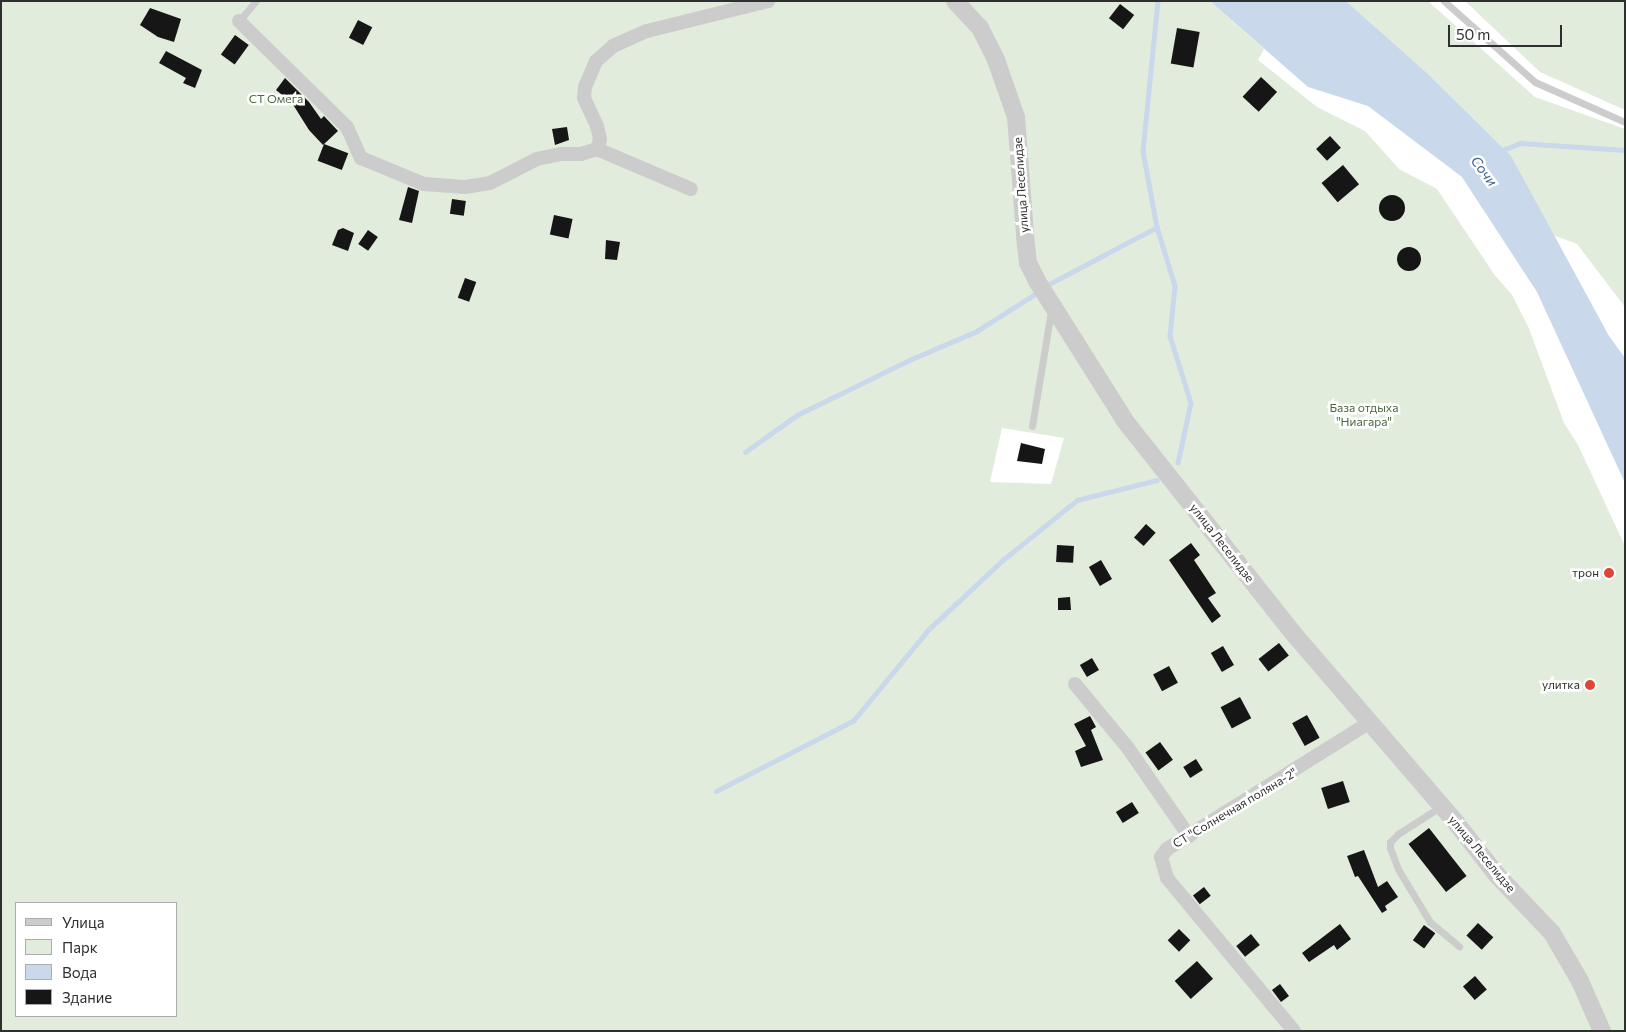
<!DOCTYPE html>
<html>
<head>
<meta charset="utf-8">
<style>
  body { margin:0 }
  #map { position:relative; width:1626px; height:1032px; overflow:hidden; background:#fff; font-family:Commissioner,sans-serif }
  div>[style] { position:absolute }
  .green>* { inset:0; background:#e2ecdd }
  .water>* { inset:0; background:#c9d8eb }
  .stream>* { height:4.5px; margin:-2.25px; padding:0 2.25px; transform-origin:2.25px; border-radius:2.25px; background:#c9d8eb }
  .building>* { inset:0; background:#161616; transform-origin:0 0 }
  .round { border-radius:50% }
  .service>* { height:7px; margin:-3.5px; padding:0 3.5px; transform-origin:3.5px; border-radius:3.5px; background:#ccc }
  .minor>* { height:14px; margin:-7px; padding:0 7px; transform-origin:7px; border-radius:7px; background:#ccc }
  .tertiary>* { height:18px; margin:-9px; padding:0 9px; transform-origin:9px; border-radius:9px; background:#ccc }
  .dots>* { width:14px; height:14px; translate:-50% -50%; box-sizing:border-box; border:2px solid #fff; border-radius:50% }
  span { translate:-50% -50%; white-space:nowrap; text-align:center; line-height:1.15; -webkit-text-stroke:5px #fff; paint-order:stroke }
  .park-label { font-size:12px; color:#4a693d }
  .street-label { font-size:12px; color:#2f2f2f }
  .poi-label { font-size:12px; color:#2f2f2f }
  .right { translate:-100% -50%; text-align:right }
  .water-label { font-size:14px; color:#3e628f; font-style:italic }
  .frame { position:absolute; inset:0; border:2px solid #2f2f2f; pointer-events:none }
  .legend { position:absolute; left:15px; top:902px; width:162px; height:115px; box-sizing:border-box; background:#fff; border:1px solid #acacac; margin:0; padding:6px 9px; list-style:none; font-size:15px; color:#2f2f2f }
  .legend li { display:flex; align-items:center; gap:10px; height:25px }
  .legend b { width:25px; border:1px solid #acacac }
  .scale { position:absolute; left:1448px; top:25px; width:114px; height:22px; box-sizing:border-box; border:2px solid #2f2f2f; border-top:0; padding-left:6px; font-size:15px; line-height:18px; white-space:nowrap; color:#2f2f2f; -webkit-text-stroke:4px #fff; paint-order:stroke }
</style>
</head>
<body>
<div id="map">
  <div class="green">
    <i style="clip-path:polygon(evenodd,1px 1px,1210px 1px,1264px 49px,1258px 60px,1317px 107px,1365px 131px,1399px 169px,1437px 189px,1494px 274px,1512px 295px,1528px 326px,1564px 423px,1578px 445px,1625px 546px,1625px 1031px,1px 1031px,1px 1px,1002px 428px,1064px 438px,1051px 484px,990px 482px,1002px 428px,1px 1px,16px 903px,176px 903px,176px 1016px,16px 1016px,16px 903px)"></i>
    <i style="clip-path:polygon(1346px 1px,1428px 1px,1535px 97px,1625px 129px,1625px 307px,1577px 244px,1553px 235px,1510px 156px,1427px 73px)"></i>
    <i style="clip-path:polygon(1465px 1px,1625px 1px,1625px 110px,1540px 72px)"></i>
  </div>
  <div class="water">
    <i style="clip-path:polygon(1210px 1px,1346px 1px,1427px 73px,1511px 156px,1609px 336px,1625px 358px,1625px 483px,1537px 292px,1462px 177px,1368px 106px,1308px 87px)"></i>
  </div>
  <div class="stream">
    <i style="left:1158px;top:1px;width:151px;rotate:95.7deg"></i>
    <i style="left:1143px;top:151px;width:77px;rotate:79.6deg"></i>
    <i style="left:1157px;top:227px;width:62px;rotate:73deg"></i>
    <i style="left:1175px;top:286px;width:50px;rotate:95.7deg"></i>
    <i style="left:1170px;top:336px;width:70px;rotate:72.6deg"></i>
    <i style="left:1191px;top:403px;width:61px;rotate:102.2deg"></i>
    <i style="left:1500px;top:151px;width:22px;rotate:-21deg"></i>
    <i style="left:1521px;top:143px;width:104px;rotate:3.9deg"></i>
    <i style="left:1049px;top:284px;width:122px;rotate:-27.8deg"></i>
    <i style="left:745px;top:452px;width:64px;rotate:-35.4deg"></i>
    <i style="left:797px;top:415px;width:123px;rotate:-26.1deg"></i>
    <i style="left:907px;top:361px;width:76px;rotate:-23.2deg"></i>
    <i style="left:977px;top:331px;width:69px;rotate:-32.5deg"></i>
    <i style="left:716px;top:791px;width:154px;rotate:-27.1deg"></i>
    <i style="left:853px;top:721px;width:118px;rotate:-50.5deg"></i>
    <i style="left:928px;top:630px;width:104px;rotate:-43.1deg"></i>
    <i style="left:1004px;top:559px;width:94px;rotate:-38.9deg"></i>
    <i style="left:1077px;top:500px;width:82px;rotate:-14deg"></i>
  </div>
  <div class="building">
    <i style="left:1120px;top:4px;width:18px;height:18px;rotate:38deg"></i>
    <i style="clip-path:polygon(150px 8px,181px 19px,174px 42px,158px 37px,140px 25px)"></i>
    <i style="left:358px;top:20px;width:16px;height:20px;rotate:27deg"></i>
    <i style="left:1177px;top:28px;width:23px;height:36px;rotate:10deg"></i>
    <i style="left:235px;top:35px;width:17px;height:24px;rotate:36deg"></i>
    <i style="clip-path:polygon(166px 51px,202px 70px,195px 88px,183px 83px,186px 78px,159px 63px)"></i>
    <i style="left:1261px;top:77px;width:22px;height:27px;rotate:43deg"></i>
    <i style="clip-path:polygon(285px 78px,309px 102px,321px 119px,324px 116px,338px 131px,323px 145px,309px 130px,292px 103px,276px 90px)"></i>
    <i style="clip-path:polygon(567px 127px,569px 140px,555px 145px,552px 129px)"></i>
    <i style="left:1330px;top:136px;width:16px;height:19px;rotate:47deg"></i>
    <i style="left:324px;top:144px;width:26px;height:18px;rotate:21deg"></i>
    <i style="left:1343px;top:165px;width:25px;height:28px;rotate:50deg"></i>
    <i style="clip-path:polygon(408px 187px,419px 191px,412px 223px,399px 220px)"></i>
    <i class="round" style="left:1379px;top:195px;width:26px;height:26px"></i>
    <i style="left:452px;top:199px;width:14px;height:15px;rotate:8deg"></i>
    <i style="left:554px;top:215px;width:19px;height:20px;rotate:12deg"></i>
    <i style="clip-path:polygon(343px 228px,354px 233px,348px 251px,332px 245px,338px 230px)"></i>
    <i style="left:368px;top:230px;width:12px;height:17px;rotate:35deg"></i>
    <i style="clip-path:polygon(606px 240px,620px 242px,617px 260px,605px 259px)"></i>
    <i class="round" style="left:1397px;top:247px;width:24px;height:24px"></i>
    <i style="left:465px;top:278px;width:12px;height:21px;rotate:20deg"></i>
    <i style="clip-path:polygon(1021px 443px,1045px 449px,1042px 464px,1017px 461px)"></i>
    <i style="left:1146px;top:524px;width:13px;height:18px;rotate:42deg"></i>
    <i style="clip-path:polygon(1191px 543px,1200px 555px,1194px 560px,1216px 593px,1208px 598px,1221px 616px,1212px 623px,1169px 560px)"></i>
    <i style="left:1057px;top:545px;width:17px;height:17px;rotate:3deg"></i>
    <i style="left:1101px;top:560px;width:22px;height:14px;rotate:60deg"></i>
    <i style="clip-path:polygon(1070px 597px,1071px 610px,1058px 610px,1058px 598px)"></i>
    <i style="left:1279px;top:643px;width:16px;height:26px;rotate:52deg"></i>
    <i style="left:1223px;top:646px;width:22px;height:14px;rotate:60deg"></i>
    <i style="left:1092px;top:658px;width:14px;height:14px;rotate:60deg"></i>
    <i style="left:1169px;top:666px;width:19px;height:18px;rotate:62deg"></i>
    <i style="left:1240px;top:697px;width:24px;height:22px;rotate:62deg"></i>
    <i style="left:1307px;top:715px;width:26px;height:17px;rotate:61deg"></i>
    <i style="clip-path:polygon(1090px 716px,1096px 727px,1091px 730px,1103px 760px,1081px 767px,1075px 751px,1086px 746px,1074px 724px)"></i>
    <i style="left:1160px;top:742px;width:22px;height:18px;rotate:54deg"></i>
    <i style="left:1196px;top:759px;width:13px;height:15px;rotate:58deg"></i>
    <i style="left:1343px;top:781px;width:22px;height:23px;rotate:72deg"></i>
    <i style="left:1132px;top:802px;width:13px;height:19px;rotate:58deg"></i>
    <i style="left:1429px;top:828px;width:61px;height:26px;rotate:52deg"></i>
    <i style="clip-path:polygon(1364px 850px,1378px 887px,1387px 881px,1398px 897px,1385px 906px,1387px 910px,1382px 913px,1358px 876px,1355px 877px,1347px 856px)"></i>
    <i style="left:1204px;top:887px;width:11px;height:14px;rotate:52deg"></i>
    <i style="left:1478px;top:923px;width:21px;height:17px;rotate:43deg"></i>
    <i style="clip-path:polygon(1340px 924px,1351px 939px,1337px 950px,1334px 945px,1309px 962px,1302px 953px)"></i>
    <i style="left:1424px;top:925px;width:14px;height:19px;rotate:36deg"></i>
    <i style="left:1179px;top:929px;width:16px;height:16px;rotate:45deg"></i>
    <i style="left:1251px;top:934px;width:14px;height:19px;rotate:51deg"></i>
    <i style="left:1197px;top:961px;width:24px;height:30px;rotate:48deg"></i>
    <i style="left:1475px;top:976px;width:18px;height:16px;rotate:49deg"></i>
    <i style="left:1280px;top:984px;width:15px;height:10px;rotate:53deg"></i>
  </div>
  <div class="service">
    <i style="left:1444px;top:1px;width:122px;rotate:41.7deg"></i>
    <i style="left:1535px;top:82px;width:98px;rotate:24deg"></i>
    <i style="left:239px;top:21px;width:26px;rotate:-50deg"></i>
    <i style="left:1032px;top:426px;width:117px;rotate:-80.6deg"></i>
    <i style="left:1440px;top:807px;width:50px;rotate:147.3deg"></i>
    <i style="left:1398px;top:834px;width:11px;rotate:135deg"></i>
    <i style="left:1390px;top:842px;width:6px;rotate:90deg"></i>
    <i style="left:1390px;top:848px;width:22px;rotate:69deg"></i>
    <i style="left:1398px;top:869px;width:62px;rotate:58.9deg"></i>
    <i style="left:1430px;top:922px;width:38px;rotate:40deg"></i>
  </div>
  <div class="minor">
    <i style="left:239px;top:21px;width:151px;rotate:44.5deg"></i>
    <i style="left:347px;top:127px;width:34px;rotate:66deg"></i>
    <i style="left:361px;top:158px;width:68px;rotate:22.4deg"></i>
    <i style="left:424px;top:184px;width:41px;rotate:4.2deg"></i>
    <i style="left:465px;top:187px;width:25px;rotate:-9deg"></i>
    <i style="left:490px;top:183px;width:53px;rotate:-27.1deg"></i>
    <i style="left:537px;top:159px;width:25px;rotate:-12deg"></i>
    <i style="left:561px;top:154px;width:20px"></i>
    <i style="left:581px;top:154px;width:17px;rotate:-17deg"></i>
    <i style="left:597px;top:149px;width:102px;rotate:23.1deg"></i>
    <i style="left:597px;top:149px;width:10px;rotate:-73deg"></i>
    <i style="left:600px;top:139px;width:13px;rotate:-103deg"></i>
    <i style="left:597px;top:126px;width:31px;rotate:-115deg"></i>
    <i style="left:584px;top:98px;width:11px;rotate:-85deg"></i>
    <i style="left:585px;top:87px;width:28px;rotate:-67deg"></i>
    <i style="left:596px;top:61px;width:23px;rotate:-41deg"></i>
    <i style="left:613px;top:46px;width:37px;rotate:-24deg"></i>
    <i style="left:647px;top:31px;width:125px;rotate:-13.9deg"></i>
    <i style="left:1075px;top:684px;width:83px;rotate:50.4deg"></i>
    <i style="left:1128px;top:748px;width:107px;rotate:55.3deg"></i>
    <i style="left:1294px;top:1031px;width:199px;rotate:-129.7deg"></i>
    <i style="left:1167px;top:878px;width:22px;rotate:-106deg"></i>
    <i style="left:1161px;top:857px;width:10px;rotate:-53deg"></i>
    <i style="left:1167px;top:849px;width:239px;rotate:-32deg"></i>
  </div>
  <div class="tertiary">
    <i style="left:955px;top:1px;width:37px;rotate:47deg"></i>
    <i style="left:980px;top:28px;width:36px;rotate:63deg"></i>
    <i style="left:996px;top:60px;width:60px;rotate:70.7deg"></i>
    <i style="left:1016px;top:117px;width:129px;rotate:85.6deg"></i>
    <i style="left:1026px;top:246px;width:17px;rotate:83deg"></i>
    <i style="left:1028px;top:263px;width:20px;rotate:63deg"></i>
    <i style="left:1037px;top:281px;width:165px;rotate:57.8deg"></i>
    <i style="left:1125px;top:421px;width:270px;rotate:51.6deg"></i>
    <i style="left:1293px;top:633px;width:252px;rotate:49.3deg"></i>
    <i style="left:1457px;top:824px;width:63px;rotate:52deg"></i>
    <i style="left:1496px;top:874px;width:81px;rotate:46.5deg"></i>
    <i style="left:1552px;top:933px;width:56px;rotate:59.7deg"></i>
    <i style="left:1580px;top:981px;width:55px;rotate:66.3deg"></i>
  </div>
  <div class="dots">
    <i style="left:1609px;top:573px;background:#e14535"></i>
    <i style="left:1590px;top:685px;background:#e14535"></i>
  </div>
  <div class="park-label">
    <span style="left:276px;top:99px">СТ Омега</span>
    <span style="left:1364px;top:415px">База отдыха<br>"Ниагара"</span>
  </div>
  <div class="street-label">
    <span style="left:1021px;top:185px;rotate:-94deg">улица Леселидзе</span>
    <span style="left:1222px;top:543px;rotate:52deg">улица Леселидзе</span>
    <span style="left:1235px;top:808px;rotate:-31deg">СТ "Солнечная поляна-2"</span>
    <span style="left:1482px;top:854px;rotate:50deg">улица Леселидзе</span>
  </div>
  <div class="poi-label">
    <span class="right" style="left:1599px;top:573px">трон</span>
    <span class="right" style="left:1580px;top:685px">улитка</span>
  </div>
  <div class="water-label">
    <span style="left:1484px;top:171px;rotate:53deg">Сочи</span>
  </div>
  <div class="frame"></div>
  <ul class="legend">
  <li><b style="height:6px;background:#ccc"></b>Улица</li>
  <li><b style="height:14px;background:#e2ecdd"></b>Парк</li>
  <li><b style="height:14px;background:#c9d8eb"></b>Вода</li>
  <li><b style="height:14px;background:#161616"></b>Здание</li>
  </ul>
  <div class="scale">50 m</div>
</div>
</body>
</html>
